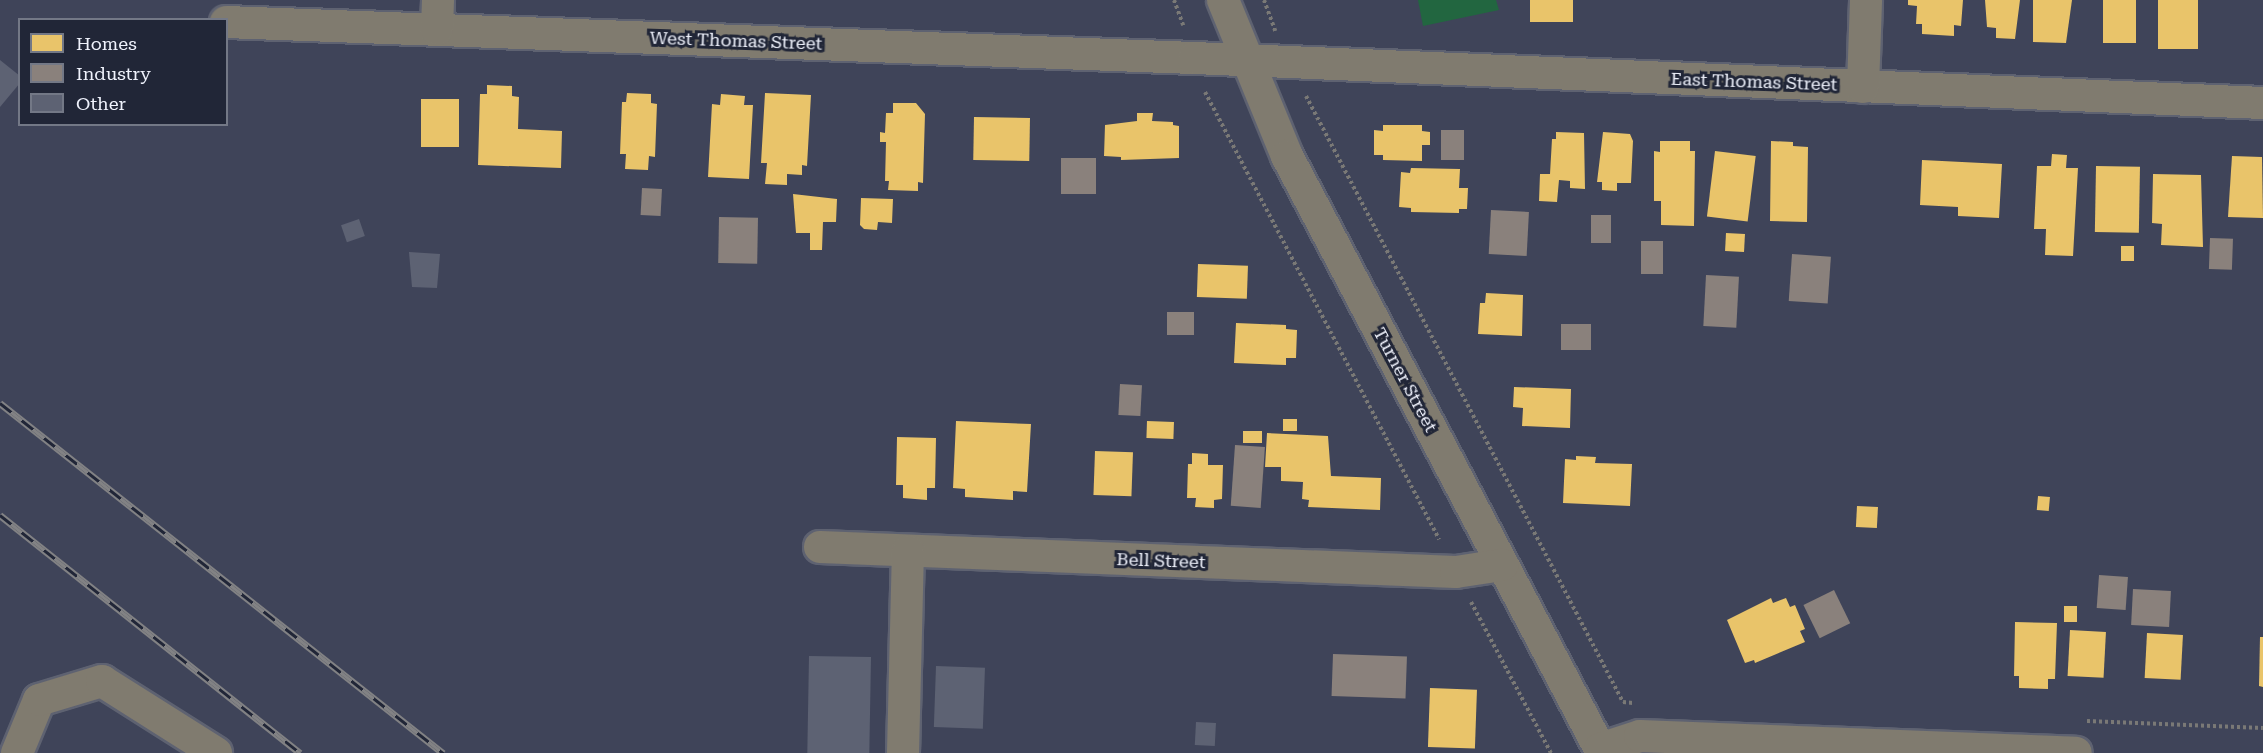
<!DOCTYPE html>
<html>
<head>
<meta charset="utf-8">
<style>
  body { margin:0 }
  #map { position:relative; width:2263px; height:753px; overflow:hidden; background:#3f4459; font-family:"Roboto Serif",serif }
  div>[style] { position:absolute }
  .green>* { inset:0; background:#226640 }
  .homes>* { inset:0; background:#e9c46a; transform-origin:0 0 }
  .industry>* { inset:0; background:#8a817c; transform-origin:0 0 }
  .building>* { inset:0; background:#5d6273; transform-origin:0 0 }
  .path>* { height:4px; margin-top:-2px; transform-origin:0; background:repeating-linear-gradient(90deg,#7a7976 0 3px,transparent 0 6px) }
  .roads { filter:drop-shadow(2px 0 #5e6271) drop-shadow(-2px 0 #5e6271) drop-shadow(0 2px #5e6271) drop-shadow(0 -2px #5e6271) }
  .minor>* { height:32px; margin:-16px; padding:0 16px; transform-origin:16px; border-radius:16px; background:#807b6f }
  .rail>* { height:7px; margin-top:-3.5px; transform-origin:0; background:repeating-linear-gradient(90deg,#212637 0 14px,#828284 0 28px); box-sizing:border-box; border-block:2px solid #828284 }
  span { translate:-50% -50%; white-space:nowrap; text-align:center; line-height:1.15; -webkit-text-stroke:6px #212637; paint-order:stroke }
  .street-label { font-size:18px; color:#eff2fc }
  .legend { position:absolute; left:18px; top:18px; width:210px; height:108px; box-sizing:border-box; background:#212637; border:2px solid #737886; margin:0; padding:8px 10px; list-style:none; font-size:18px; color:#eff2fc }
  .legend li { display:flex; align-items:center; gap:12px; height:30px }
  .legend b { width:30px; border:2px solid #737886 }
</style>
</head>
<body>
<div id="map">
  <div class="green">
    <i style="clip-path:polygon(1418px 0,1496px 0,1499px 10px,1423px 26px)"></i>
  </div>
  <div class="homes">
    <i style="left:1530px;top:0;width:43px;height:22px"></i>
    <i style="clip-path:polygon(1908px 0,1963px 0,1961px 26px,1954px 25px,1954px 36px,1922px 34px,1922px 24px,1916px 24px,1917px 6px,1908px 5px)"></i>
    <i style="clip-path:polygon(1985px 0,2020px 0,2015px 39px,1996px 38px,1996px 28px,1987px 27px)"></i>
    <i style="clip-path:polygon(2033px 0,2072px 0,2066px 43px,2033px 42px)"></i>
    <i style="left:2103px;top:0;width:33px;height:43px"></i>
    <i style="left:2158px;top:0;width:40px;height:49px"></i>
    <i style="clip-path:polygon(487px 85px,512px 86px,512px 96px,519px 97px,518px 129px,562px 131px,561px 168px,478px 165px,480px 94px,487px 94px)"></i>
    <i style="clip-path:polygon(627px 93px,651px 94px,651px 103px,657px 104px,655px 157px,649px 156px,648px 170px,625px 169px,626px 154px,620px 154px,622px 102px,626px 102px)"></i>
    <i style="clip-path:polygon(765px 93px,811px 95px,807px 166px,802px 165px,802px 175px,787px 174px,787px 185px,765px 184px,767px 163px,761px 163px)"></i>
    <i style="clip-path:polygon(721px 94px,745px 96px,744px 105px,753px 105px,749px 179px,708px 177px,712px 104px,720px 105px)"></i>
    <i style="left:421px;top:99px;width:38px;height:48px"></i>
    <i style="clip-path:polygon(893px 103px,916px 103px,925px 114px,923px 183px,918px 182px,918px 191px,888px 190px,889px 181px,885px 181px,886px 142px,880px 142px,880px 132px,885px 133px,886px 113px,893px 113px)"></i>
    <i style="clip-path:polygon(1137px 113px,1153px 113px,1152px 121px,1173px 122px,1173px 125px,1179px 126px,1179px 158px,1121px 160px,1121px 157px,1104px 156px,1105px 125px,1137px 121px)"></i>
    <i style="left:974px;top:117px;width:56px;height:43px;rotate:1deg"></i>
    <i style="clip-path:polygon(1383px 125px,1422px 125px,1422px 131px,1430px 132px,1430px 145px,1422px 145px,1422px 161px,1383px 160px,1383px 155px,1374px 155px,1374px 130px,1383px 131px)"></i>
    <i style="clip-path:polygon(1556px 132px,1584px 133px,1585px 189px,1570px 188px,1570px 181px,1559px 180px,1557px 202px,1539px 201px,1540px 174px,1550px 174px,1552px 139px,1556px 139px)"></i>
    <i style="clip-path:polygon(1603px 132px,1630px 134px,1633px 141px,1631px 183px,1617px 183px,1617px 191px,1602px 190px,1602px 182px,1597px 182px)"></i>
    <i style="clip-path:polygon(1660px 141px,1690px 141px,1690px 151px,1695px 151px,1694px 226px,1661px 225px,1661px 201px,1654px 201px,1654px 151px,1660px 152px)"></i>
    <i style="clip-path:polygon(1771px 141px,1793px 142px,1793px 146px,1808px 147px,1807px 222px,1770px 221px)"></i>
    <i style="left:1715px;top:151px;width:41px;height:66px;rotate:7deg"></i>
    <i style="clip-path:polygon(2052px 154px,2067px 155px,2066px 168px,2078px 168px,2073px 256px,2045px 255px,2046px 229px,2034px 229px,2037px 166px,2051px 166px)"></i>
    <i style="clip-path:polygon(2232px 156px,2262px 157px,2263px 218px,2228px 217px)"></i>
    <i style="clip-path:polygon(1922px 160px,2002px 164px,1999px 218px,1958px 216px,1958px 207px,1920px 205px)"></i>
    <i style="left:2096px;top:166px;width:44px;height:66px;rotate:1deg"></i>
    <i style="clip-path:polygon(1411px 168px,1460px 169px,1459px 188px,1468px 188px,1467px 209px,1459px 209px,1459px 213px,1411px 212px,1411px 208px,1399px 207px,1401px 172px,1410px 173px)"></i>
    <i style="clip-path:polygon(2153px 174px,2201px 175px,2203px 247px,2161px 245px,2162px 224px,2152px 223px)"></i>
    <i style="clip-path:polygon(793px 194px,837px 199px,836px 222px,823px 222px,822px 250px,810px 250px,810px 233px,796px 233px)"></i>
    <i style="clip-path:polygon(861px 198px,893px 199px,892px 223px,878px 222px,877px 230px,864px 229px,860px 225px)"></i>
    <i style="left:1726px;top:233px;width:19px;height:18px;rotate:3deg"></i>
    <i style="left:2121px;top:246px;width:13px;height:15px"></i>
    <i style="left:1198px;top:264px;width:50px;height:33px;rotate:2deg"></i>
    <i style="clip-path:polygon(1486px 293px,1523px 295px,1522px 336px,1478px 334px,1480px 303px,1485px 303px)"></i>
    <i style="clip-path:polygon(1236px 323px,1286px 325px,1286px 329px,1297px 330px,1296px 358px,1286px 358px,1286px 365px,1234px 363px)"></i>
    <i style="clip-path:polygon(1514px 387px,1571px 389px,1570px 428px,1522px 426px,1523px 408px,1513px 407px)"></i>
    <i style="left:1283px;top:419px;width:14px;height:12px"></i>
    <i style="clip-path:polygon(956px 421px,1031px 424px,1027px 492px,1013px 491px,1013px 500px,965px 497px,965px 489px,953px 488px)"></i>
    <i style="left:1147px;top:421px;width:27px;height:17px;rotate:2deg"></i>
    <i style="left:1243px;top:431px;width:19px;height:12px"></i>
    <i style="clip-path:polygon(1267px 433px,1328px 436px,1331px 476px,1381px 478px,1380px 510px,1308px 507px,1309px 500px,1302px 499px,1303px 482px,1281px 481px,1281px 467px,1265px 467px)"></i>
    <i style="clip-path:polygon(897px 437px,936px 438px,935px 488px,927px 488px,927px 500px,903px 498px,903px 485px,896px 485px)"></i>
    <i style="left:1095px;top:451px;width:38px;height:44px;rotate:2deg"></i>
    <i style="clip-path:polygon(1192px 453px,1208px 454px,1208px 465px,1223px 465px,1222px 499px,1214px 500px,1214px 508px,1195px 507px,1196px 498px,1187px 498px,1188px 464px,1192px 464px)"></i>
    <i style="clip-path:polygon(1576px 456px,1596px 457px,1595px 463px,1632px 464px,1630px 506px,1563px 503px,1565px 459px,1576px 460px)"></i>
    <i style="left:2038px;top:496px;width:12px;height:14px;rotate:5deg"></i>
    <i style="left:1857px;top:506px;width:21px;height:21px;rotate:3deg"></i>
    <i style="clip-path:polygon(1771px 598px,1773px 603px,1786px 598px,1790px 607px,1795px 605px,1805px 629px,1800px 631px,1805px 642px,1755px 663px,1754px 660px,1745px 663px,1727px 620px)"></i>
    <i style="left:2064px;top:606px;width:13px;height:16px"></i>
    <i style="clip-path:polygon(2015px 622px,2057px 623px,2055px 679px,2048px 679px,2048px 689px,2019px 688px,2019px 676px,2014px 676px)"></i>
    <i style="left:2070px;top:630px;width:36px;height:46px;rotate:3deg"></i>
    <i style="left:2147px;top:633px;width:36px;height:45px;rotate:3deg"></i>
    <i style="clip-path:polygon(2260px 637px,2263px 637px,2263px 687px,2259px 686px)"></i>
    <i style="left:1430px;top:688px;width:47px;height:59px;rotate:2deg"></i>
  </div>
  <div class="industry">
    <i style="left:1441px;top:130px;width:23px;height:30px"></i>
    <i style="left:1061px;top:158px;width:35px;height:36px"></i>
    <i style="left:642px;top:188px;width:20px;height:27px;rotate:3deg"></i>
    <i style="left:1491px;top:210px;width:38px;height:44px;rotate:3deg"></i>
    <i style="left:1591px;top:215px;width:20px;height:28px"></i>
    <i style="left:719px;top:217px;width:39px;height:46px;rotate:1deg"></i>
    <i style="left:2210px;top:238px;width:23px;height:31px;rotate:2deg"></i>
    <i style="left:1641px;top:241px;width:22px;height:33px"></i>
    <i style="left:1792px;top:254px;width:39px;height:47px;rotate:4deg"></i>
    <i style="left:1706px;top:275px;width:33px;height:51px;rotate:3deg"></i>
    <i style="left:1167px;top:312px;width:27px;height:23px"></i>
    <i style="left:1561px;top:324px;width:30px;height:26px"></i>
    <i style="left:1120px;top:384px;width:22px;height:31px;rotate:3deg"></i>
    <i style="left:1235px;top:445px;width:30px;height:61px;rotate:4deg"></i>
    <i style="left:2099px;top:575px;width:29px;height:33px;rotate:4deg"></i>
    <i style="left:2133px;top:589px;width:38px;height:36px;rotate:3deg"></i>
    <i style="left:1834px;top:590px;width:37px;height:34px;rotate:64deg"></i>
    <i style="left:1333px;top:654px;width:74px;height:42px;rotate:2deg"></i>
  </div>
  <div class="building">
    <i style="clip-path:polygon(0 60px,20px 76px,20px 83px,0 107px)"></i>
    <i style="left:359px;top:219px;width:18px;height:19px;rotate:71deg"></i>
    <i style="clip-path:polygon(409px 252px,440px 254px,437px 288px,412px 287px)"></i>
    <i style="left:809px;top:656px;width:62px;height:97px;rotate:1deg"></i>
    <i style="left:936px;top:666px;width:49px;height:61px;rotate:2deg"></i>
    <i style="left:1196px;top:722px;width:20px;height:23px;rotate:3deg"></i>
  </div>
  <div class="path">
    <i style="left:1174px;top:0;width:27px;rotate:70deg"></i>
    <i style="left:1264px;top:0;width:33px;rotate:70deg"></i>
    <i style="left:1205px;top:92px;width:505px;rotate:62.37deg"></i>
    <i style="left:1306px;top:96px;width:684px;rotate:62.39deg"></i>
    <i style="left:1623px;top:702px;width:10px;rotate:6deg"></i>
    <i style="left:1471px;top:602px;width:171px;rotate:62.1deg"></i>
    <i style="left:2087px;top:721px;width:176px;rotate:2.3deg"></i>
  </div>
  <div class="roads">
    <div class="minor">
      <i style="left:1223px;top:0;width:169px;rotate:67.7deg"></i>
      <i style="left:1287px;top:156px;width:675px;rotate:62.18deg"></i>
      <i style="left:226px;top:22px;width:969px;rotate:2.13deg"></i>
      <i style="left:1194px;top:58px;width:1070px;rotate:2.41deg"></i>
      <i style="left:437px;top:29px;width:29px;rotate:-88deg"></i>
      <i style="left:1863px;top:87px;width:87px;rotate:-88deg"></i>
      <i style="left:820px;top:547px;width:636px;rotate:2.25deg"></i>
      <i style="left:1456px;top:572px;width:47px;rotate:-8.7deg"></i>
      <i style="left:1600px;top:749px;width:42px;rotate:-18deg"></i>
      <i style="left:1640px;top:736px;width:436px;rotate:2.2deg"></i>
      <i style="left:17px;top:753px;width:57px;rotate:-67.5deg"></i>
      <i style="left:39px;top:700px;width:66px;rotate:-16.8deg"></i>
      <i style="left:102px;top:681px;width:135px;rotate:32.3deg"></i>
      <i style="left:903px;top:753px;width:202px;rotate:-88.6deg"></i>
    </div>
  </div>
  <div class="rail">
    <i style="left:0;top:403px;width:565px;rotate:38.31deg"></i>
    <i style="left:0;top:515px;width:383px;rotate:38.4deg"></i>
  </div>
  <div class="street-label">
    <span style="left:736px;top:41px;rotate:2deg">West Thomas Street</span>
    <span style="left:1754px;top:82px;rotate:2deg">East Thomas Street</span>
    <span style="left:1405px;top:380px;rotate:62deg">Turner Street</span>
    <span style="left:1161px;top:561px;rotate:2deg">Bell Street</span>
  </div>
  <ul class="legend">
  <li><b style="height:16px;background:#e9c46a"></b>Homes</li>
  <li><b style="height:16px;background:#8a817c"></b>Industry</li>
  <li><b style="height:16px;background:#5d6273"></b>Other</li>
  </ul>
</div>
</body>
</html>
